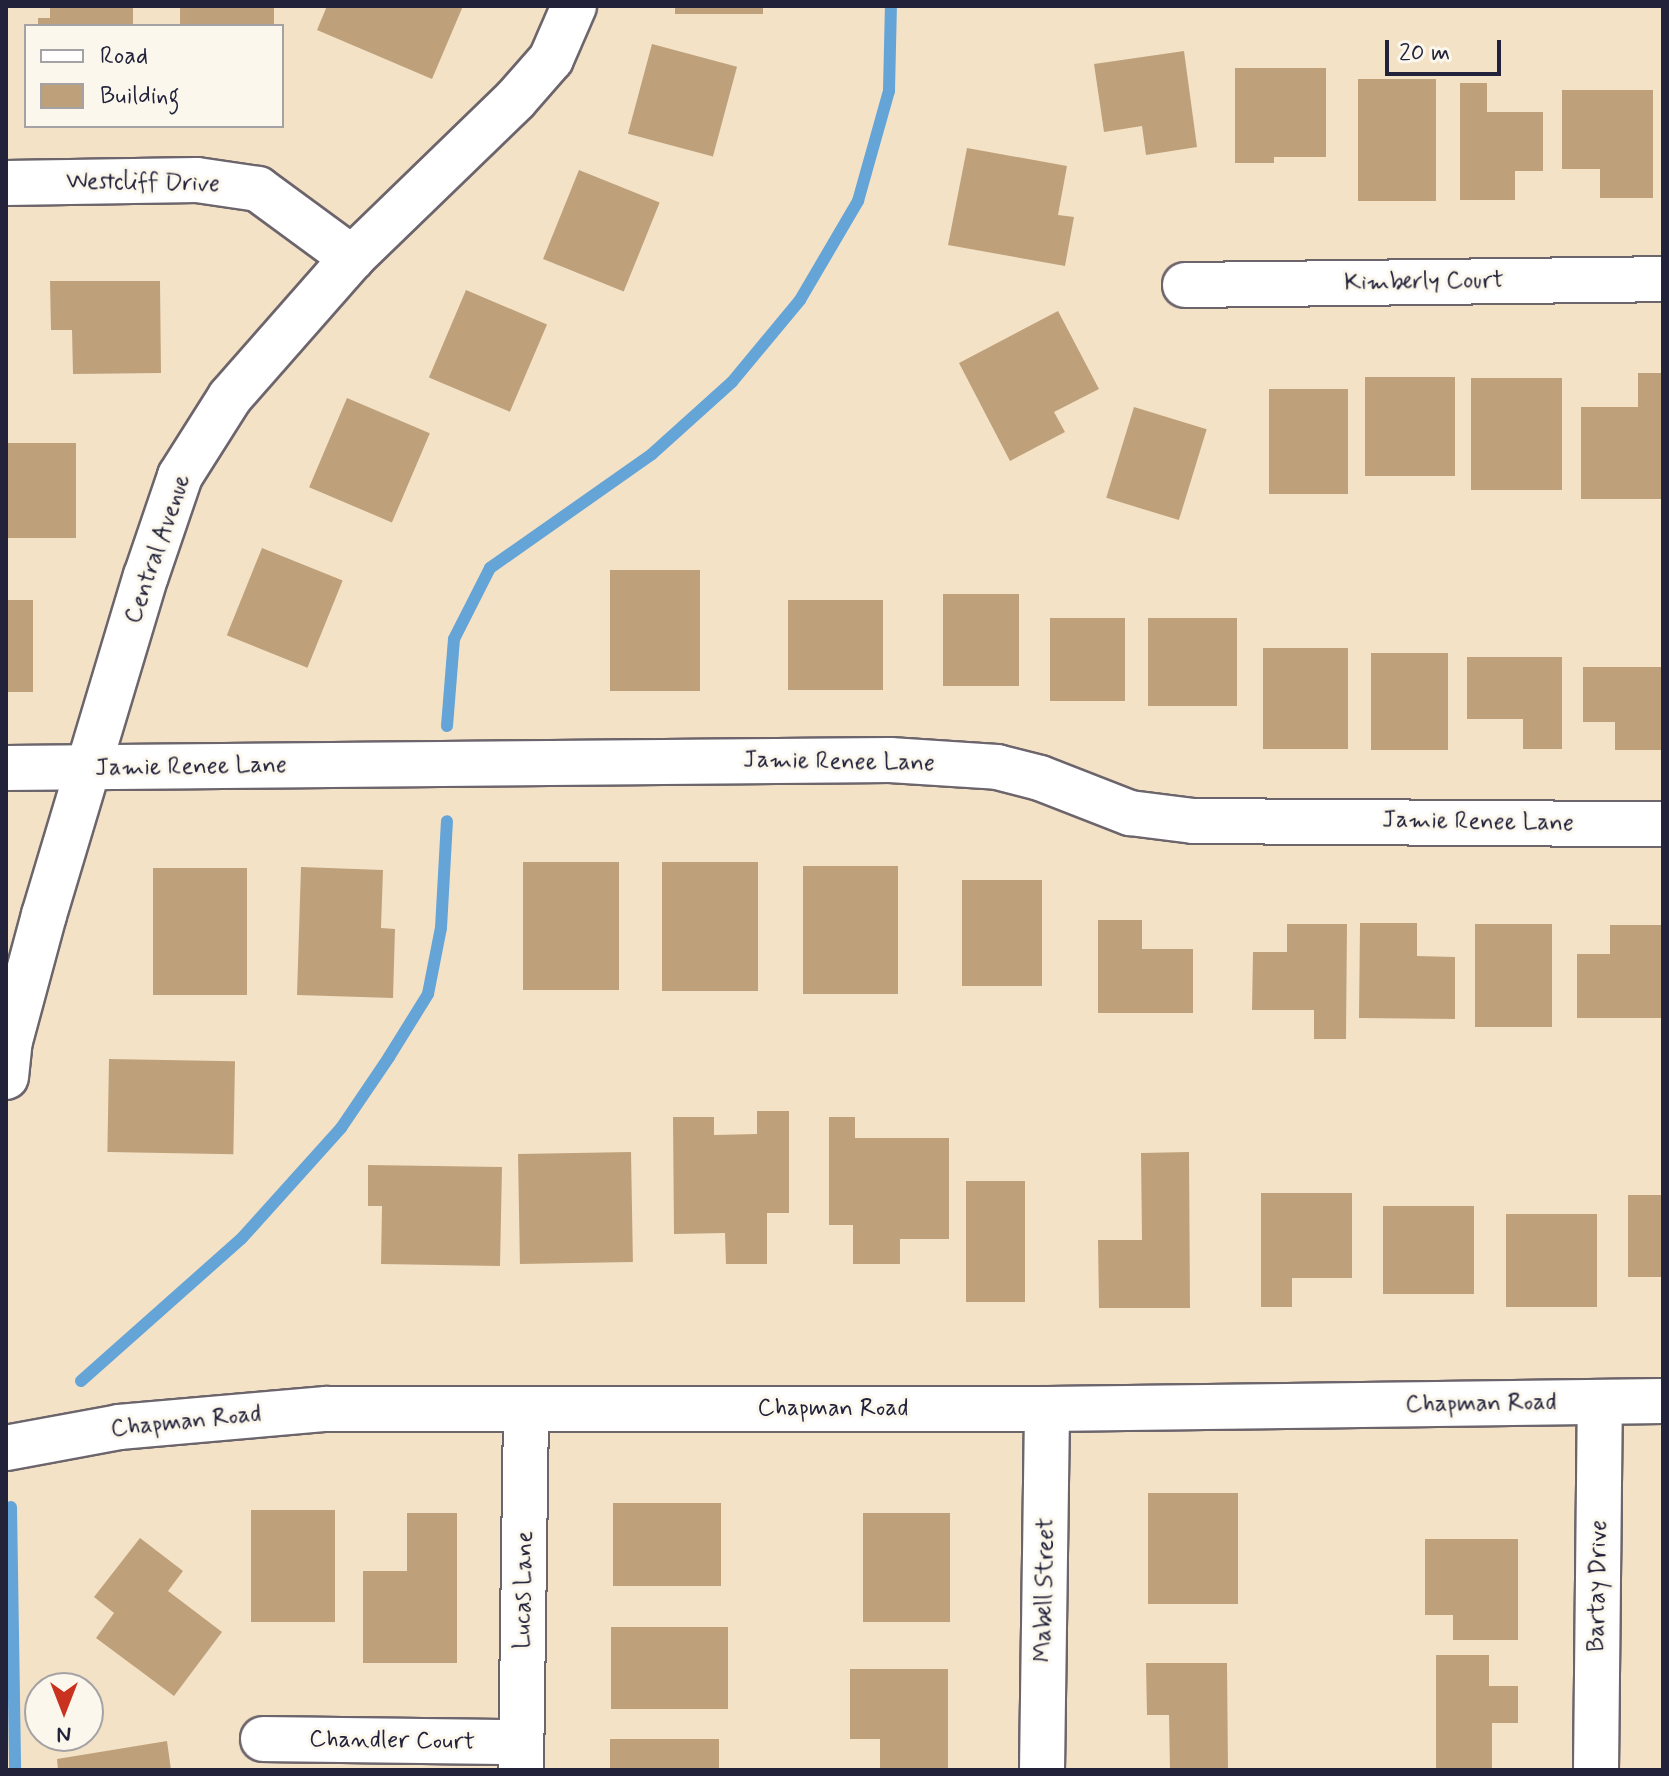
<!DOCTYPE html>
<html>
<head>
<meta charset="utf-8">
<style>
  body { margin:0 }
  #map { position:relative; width:1669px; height:1776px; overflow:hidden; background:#f4e2c7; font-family:Mynerve,sans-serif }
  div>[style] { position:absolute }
  .stream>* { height:12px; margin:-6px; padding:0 6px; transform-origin:6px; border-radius:6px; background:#64a4d7 }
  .building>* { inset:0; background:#bea17b; transform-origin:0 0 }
  .roads { filter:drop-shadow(2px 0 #6c656c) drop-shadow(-2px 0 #6c656c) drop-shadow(0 2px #6c656c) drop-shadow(0 -2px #6c656c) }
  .minor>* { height:44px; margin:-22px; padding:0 22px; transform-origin:22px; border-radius:22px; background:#fff }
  span { translate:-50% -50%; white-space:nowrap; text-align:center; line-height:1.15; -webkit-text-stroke:6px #fbf7ec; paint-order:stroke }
  .street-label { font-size:24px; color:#22223b }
  .frame { position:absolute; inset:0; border:8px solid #22223b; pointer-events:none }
  .legend { position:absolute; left:24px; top:24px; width:260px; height:104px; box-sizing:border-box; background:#fbf7ec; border:2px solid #a4a2a5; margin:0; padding:10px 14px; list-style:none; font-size:24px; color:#22223b }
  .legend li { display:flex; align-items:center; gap:16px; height:40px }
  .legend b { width:40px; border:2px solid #a4a2a5 }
  .north { position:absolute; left:24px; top:1672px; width:80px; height:80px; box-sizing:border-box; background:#fbf7ec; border:2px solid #a4a2a5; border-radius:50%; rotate:180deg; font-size:22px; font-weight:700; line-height:32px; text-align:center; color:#22223b }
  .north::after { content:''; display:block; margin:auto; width:28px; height:36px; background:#c8321e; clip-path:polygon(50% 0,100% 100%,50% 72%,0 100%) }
  .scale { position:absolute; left:1385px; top:40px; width:116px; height:36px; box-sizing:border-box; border:4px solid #22223b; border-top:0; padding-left:10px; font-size:24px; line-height:28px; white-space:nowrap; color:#22223b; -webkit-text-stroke:6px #fbf7ec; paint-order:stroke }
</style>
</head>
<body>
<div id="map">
  <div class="stream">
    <i style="left:447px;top:726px;width:87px;rotate:-85.4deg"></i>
    <i style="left:454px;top:639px;width:80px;rotate:-63.1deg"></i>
    <i style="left:490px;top:568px;width:198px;rotate:-35.1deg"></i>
    <i style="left:652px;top:454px;width:108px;rotate:-42deg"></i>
    <i style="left:732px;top:382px;width:107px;rotate:-50.3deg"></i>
    <i style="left:800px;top:300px;width:115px;rotate:-59.6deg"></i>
    <i style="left:858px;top:201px;width:114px;rotate:-74.3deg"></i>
    <i style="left:889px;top:91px;width:85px;rotate:-88.7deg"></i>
    <i style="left:81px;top:1381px;width:215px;rotate:-41.6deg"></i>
    <i style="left:242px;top:1238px;width:148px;rotate:-48deg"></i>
    <i style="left:341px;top:1128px;width:86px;rotate:-55.9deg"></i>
    <i style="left:389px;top:1057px;width:74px;rotate:-58.2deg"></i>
    <i style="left:428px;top:994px;width:67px;rotate:-78.9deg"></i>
    <i style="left:441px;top:928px;width:107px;rotate:-86.8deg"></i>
    <i style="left:11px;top:1507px;width:263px;rotate:89.1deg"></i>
  </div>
  <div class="building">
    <i style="clip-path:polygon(50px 6px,133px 6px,133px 26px,38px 26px,38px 18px,50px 18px)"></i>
    <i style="left:180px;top:6px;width:94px;height:20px"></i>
    <i style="clip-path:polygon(327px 6px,463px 6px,432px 79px,317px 30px)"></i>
    <i style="left:675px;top:6px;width:88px;height:8px"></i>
    <i style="left:652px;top:44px;width:88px;height:93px;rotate:15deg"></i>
    <i style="clip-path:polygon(1184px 51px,1197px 147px,1146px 155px,1142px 126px,1104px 132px,1094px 64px)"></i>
    <i style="clip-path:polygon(1235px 68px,1326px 68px,1326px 157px,1274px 157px,1274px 163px,1235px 163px)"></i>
    <i style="left:1358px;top:79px;width:78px;height:122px"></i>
    <i style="clip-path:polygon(1460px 83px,1487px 83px,1487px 112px,1543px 112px,1543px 171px,1515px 171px,1515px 200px,1460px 200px)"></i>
    <i style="clip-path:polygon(1562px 90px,1653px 90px,1653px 198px,1600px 198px,1600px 169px,1562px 169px)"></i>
    <i style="clip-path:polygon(967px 148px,1067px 166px,1058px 215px,1074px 217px,1065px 266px,948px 245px)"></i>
    <i style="left:579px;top:170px;width:87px;height:96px;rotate:22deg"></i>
    <i style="clip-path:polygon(50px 281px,160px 281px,161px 373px,73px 374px,72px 330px,51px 330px)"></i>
    <i style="left:466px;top:290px;width:88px;height:95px;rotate:23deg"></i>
    <i style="clip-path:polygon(1058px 311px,1099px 389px,1054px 412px,1065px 432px,1010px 461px,959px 363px)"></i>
    <i style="clip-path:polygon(1638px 373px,1663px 373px,1663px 499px,1581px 499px,1581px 407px,1638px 407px)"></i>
    <i style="left:1365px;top:377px;width:90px;height:99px"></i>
    <i style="left:1471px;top:378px;width:91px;height:112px"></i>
    <i style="left:1269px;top:389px;width:79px;height:105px"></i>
    <i style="left:347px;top:398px;width:90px;height:97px;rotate:23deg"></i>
    <i style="left:1134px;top:407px;width:76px;height:95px;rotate:17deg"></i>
    <i style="left:6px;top:443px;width:70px;height:95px"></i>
    <i style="left:262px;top:548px;width:87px;height:94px;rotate:22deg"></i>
    <i style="left:610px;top:570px;width:90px;height:121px"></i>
    <i style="left:943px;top:594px;width:76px;height:92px"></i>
    <i style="left:6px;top:600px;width:27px;height:92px"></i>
    <i style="left:788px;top:600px;width:95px;height:90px"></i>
    <i style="left:1050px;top:618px;width:75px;height:83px"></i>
    <i style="left:1148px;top:618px;width:89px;height:88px"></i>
    <i style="left:1263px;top:648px;width:85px;height:101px"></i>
    <i style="left:1371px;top:653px;width:77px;height:97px"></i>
    <i style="clip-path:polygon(1467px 657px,1562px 657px,1562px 749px,1523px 749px,1523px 719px,1467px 719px)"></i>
    <i style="clip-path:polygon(1583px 667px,1663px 667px,1663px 750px,1615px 750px,1615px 722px,1583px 722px)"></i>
    <i style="left:523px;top:862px;width:96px;height:128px"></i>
    <i style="left:662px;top:862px;width:96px;height:129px"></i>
    <i style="left:803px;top:866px;width:95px;height:128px"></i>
    <i style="clip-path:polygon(301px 867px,383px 870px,381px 928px,395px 929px,393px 998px,297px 995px)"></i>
    <i style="left:153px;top:868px;width:94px;height:127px"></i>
    <i style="left:962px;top:880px;width:80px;height:106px"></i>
    <i style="clip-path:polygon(1098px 920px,1142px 920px,1142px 949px,1193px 949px,1193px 1013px,1098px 1013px)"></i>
    <i style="clip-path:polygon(1360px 923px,1417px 923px,1417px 956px,1455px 957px,1455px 1019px,1359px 1018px)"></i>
    <i style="clip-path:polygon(1287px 924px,1347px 924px,1346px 1039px,1314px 1039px,1314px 1010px,1252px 1010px,1253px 952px,1287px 952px)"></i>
    <i style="left:1475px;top:924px;width:77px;height:103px"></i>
    <i style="clip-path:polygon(1610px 925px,1663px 925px,1663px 1018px,1577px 1018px,1577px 954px,1610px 954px)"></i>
    <i style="left:109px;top:1059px;width:126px;height:93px;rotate:1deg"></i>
    <i style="clip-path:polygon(757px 1111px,789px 1111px,789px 1213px,767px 1213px,767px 1264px,726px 1264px,725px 1233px,674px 1234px,673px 1117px,714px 1117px,714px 1135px,757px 1134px)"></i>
    <i style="clip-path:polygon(829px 1117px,855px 1117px,855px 1138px,949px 1138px,949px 1239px,900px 1239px,900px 1264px,853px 1264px,853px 1225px,829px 1225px)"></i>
    <i style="left:631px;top:1152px;width:110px;height:113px;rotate:89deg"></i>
    <i style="clip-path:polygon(1189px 1152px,1190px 1308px,1099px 1308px,1098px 1240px,1142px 1240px,1141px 1153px)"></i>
    <i style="clip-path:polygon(368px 1165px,502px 1167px,500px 1266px,381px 1264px,382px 1206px,368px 1206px)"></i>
    <i style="left:966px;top:1181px;width:59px;height:121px"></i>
    <i style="clip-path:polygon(1261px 1193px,1352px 1193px,1352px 1278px,1292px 1278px,1292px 1307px,1261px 1307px)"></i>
    <i style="left:1628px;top:1195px;width:35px;height:82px"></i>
    <i style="left:1383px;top:1206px;width:91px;height:88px"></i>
    <i style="left:1506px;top:1214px;width:91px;height:93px"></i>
    <i style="left:1148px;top:1493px;width:90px;height:111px"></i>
    <i style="left:613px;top:1503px;width:108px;height:83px"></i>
    <i style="left:251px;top:1510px;width:84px;height:112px"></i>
    <i style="clip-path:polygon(407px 1513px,457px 1513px,457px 1663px,363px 1663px,363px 1571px,407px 1571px)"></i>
    <i style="left:863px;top:1513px;width:87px;height:109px"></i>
    <i style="clip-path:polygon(140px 1538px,183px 1571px,168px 1591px,222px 1632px,174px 1696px,96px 1638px,114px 1613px,94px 1597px)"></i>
    <i style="clip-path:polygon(1425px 1539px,1518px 1539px,1518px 1640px,1453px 1640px,1453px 1615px,1425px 1615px)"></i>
    <i style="left:611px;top:1627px;width:117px;height:82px"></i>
    <i style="clip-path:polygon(1436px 1655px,1489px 1655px,1489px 1686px,1518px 1686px,1518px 1723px,1492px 1723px,1492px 1770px,1436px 1770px)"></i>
    <i style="clip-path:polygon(1146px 1663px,1227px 1663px,1228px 1770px,1170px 1770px,1169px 1715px,1147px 1715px)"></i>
    <i style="clip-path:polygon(850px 1669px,948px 1669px,948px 1770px,880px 1770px,880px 1739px,850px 1739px)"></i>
    <i style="left:610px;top:1739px;width:109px;height:31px"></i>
    <i style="clip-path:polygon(167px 1741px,171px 1770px,58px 1770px,57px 1759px)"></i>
  </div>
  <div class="roads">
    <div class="minor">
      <i style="left:6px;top:183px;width:191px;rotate:-0.9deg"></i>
      <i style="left:197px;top:180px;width:62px;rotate:8.4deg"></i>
      <i style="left:258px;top:189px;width:117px;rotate:36.3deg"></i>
      <i style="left:1185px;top:285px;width:478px;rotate:-0.7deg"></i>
      <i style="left:6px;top:768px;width:884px;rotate:-0.52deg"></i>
      <i style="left:890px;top:760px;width:107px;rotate:3.7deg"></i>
      <i style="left:997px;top:767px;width:44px;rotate:14.3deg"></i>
      <i style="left:1040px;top:778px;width:97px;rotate:21.3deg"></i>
      <i style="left:1130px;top:813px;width:64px;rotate:7.2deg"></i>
      <i style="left:1193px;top:821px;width:470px;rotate:0.4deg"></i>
      <i style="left:6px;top:1077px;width:36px;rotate:-84deg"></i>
      <i style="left:10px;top:1041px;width:131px;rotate:-74.9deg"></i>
      <i style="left:44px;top:915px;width:354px;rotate:-73.3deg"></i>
      <i style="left:146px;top:576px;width:106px;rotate:-71.2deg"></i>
      <i style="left:180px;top:476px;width:93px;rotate:-57.7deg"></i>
      <i style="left:230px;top:397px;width:185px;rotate:-48.7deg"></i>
      <i style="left:352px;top:258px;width:228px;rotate:-44.1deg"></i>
      <i style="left:516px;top:99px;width:53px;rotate:-48.8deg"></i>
      <i style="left:551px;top:59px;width:58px;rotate:-66.5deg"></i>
      <i style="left:6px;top:1448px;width:115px;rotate:-10.5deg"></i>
      <i style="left:119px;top:1427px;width:208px;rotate:-5deg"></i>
      <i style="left:326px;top:1409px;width:721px"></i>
      <i style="left:1047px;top:1409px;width:616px;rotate:-0.74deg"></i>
      <i style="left:263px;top:1739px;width:258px;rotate:0.7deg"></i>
      <i style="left:521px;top:1770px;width:361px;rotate:-89.2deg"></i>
      <i style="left:1042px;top:1770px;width:361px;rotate:-89.2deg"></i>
      <i style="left:1596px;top:1770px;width:368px;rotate:-89.4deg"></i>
    </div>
  </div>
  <div class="street-label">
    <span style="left:143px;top:183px;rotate:1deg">Westcliff Drive</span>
    <span style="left:1424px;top:282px;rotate:-1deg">Kimberly Court</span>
    <span style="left:158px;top:549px;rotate:-71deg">Central Avenue</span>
    <span style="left:839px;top:762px;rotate:1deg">Jamie Renee Lane</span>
    <span style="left:191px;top:767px;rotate:-1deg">Jamie Renee Lane</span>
    <span style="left:1478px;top:822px;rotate:1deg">Jamie Renee Lane</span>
    <span style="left:1481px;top:1404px;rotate:-1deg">Chapman Road</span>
    <span style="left:833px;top:1409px">Chapman Road</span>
    <span style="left:186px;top:1422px;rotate:-6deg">Chapman Road</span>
    <span style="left:1598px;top:1586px;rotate:-89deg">Bartay Drive</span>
    <span style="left:524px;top:1590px;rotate:-89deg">Lucas Lane</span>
    <span style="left:1045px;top:1590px;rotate:-89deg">Mabell Street</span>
    <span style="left:392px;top:1741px;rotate:1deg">Chandler Court</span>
  </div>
  <div class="frame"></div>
  <ul class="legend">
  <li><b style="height:10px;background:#fff"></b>Road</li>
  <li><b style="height:22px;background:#bea17b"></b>Building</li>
  </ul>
  <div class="north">N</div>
  <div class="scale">20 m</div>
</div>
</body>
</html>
